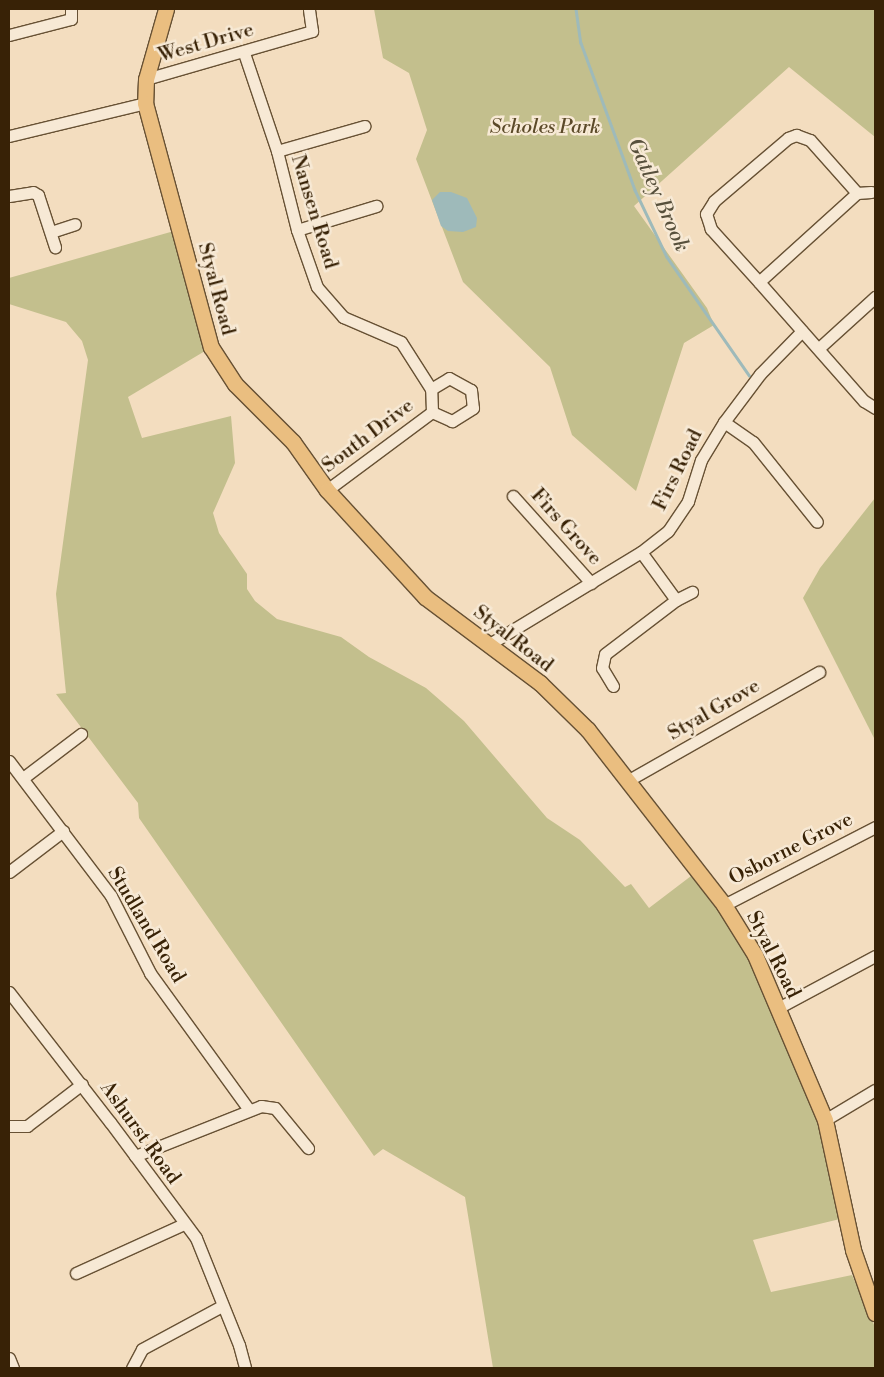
<!DOCTYPE html>
<html>
<head>
<meta charset="utf-8">
<style>
  body { margin:0 }
  #map { position:relative; width:884px; height:1377px; overflow:hidden; background:#f3ddbf; font-family:"Libre Bodoni",serif }
  div>[style] { position:absolute }
  .green>* { inset:0; background:#c3bf8d }
  .water>* { inset:0; background:#9ebaba }
  .stream>* { height:2.5px; margin:-1.25px; padding:0 1.25px; transform-origin:1.25px; border-radius:1.25px; background:#9ebaba }
  .roads { filter:drop-shadow(1px 0 #675134) drop-shadow(-1px 0 #675134) drop-shadow(0 1px #675134) drop-shadow(0 -1px #675134) }
  .minor>* { height:11px; margin:-5.5px; padding:0 5.5px; transform-origin:5.5px; border-radius:5.5px; background:#f7e9d5 }
  .major>* { height:15px; margin:-7.5px; padding:0 7.5px; transform-origin:7.5px; border-radius:7.5px; background:#eabe80 }
  span { translate:-50% -50%; white-space:nowrap; text-align:center; line-height:1.15; -webkit-text-stroke:5px #f7e9d5; paint-order:stroke }
  .street-label { font-size:20px; color:#382206 }
  .park-label { font-size:20px; color:#5b4928; font-style:italic }
  .water-label { font-size:21px; color:#57503c; font-style:italic }
  .frame { position:absolute; inset:0; border:10px solid #382206; pointer-events:none }
</style>
</head>
<body>
<div id="map">
  <div class="green">
    <i style="clip-path:polygon(374px 9px,875px 9px,875px 137px,789px 67px,634px 206px,707px 308px,714px 325px,684px 343px,636px 491px,572px 435px,550px 367px,463px 282px,416px 159px,427px 130px,409px 73px,383px 58px)"></i>
    <i style="clip-path:polygon(174px 231px,193px 294px,205px 351px,128px 397px,142px 438px,231px 416px,235px 463px,213px 513px,219px 533px,247px 574px,247px 589px,255px 601px,277px 619px,341px 637px,369px 657px,426px 688px,464px 721px,547px 818px,580px 840px,625px 887px,631px 884px,649px 908px,695px 873px,748px 952px,820px 1122px,829px 1177px,840px 1219px,753px 1240px,771px 1292px,852px 1275px,875px 1327px,875px 1368px,493px 1368px,465px 1197px,383px 1149px,374px 1156px,139px 818px,138px 803px,56px 694px,66px 693px,56px 594px,88px 360px,82px 341px,66px 322px,9px 304px,9px 278px)"></i>
    <i style="clip-path:polygon(875px 498px,875px 740px,803px 598px,820px 568px)"></i>
  </div>
  <div class="water">
    <i style="clip-path:polygon(440px 192px,451px 192px,467px 198px,477px 218px,476px 227px,463px 232px,448px 231px,441px 226px,432px 200px)"></i>
  </div>
  <div class="stream">
    <i style="left:576px;top:9px;width:34px;rotate:82deg"></i>
    <i style="left:581px;top:43px;width:157px;rotate:69.8deg"></i>
    <i style="left:635px;top:190px;width:74px;rotate:64.5deg"></i>
    <i style="left:667px;top:257px;width:144px;rotate:55.2deg"></i>
  </div>
  <div class="roads">
    <div class="minor">
      <i style="left:9px;top:35px;width:64px;rotate:-14.5deg"></i>
      <i style="left:71px;top:19px;width:10px;rotate:-90deg"></i>
      <i style="left:244px;top:53px;width:103px;rotate:71.4deg"></i>
      <i style="left:277px;top:151px;width:81px;rotate:75.8deg"></i>
      <i style="left:297px;top:230px;width:60px;rotate:70.7deg"></i>
      <i style="left:317px;top:287px;width:40px;rotate:49deg"></i>
      <i style="left:343px;top:317px;width:63px;rotate:23.3deg"></i>
      <i style="left:401px;top:342px;width:56px;rotate:57.4deg"></i>
      <i style="left:146px;top:79px;width:173px;rotate:-16.1deg"></i>
      <i style="left:312px;top:31px;width:22px;rotate:-98deg"></i>
      <i style="left:796px;top:135px;width:15px;rotate:20deg"></i>
      <i style="left:810px;top:140px;width:71px;rotate:48.4deg"></i>
      <i style="left:857px;top:193px;width:132px;rotate:137.8deg"></i>
      <i style="left:759px;top:282px;width:72px;rotate:-132.2deg"></i>
      <i style="left:711px;top:229px;width:16px;rotate:-108deg"></i>
      <i style="left:706px;top:214px;width:15px;rotate:-58deg"></i>
      <i style="left:714px;top:201px;width:97px;rotate:-40.4deg"></i>
      <i style="left:788px;top:138px;width:9px;rotate:-21deg"></i>
      <i style="left:9px;top:136px;width:140px;rotate:-13.6deg"></i>
      <i style="left:277px;top:151px;width:91px;rotate:-16deg"></i>
      <i style="left:857px;top:193px;width:14px;rotate:-4deg"></i>
      <i style="left:9px;top:196px;width:24px;rotate:-9deg"></i>
      <i style="left:33px;top:192px;width:6px;rotate:31deg"></i>
      <i style="left:38px;top:195px;width:55px;rotate:71.9deg"></i>
      <i style="left:297px;top:230px;width:83px;rotate:-16.9deg"></i>
      <i style="left:51px;top:232px;width:25px;rotate:-18deg"></i>
      <i style="left:759px;top:282px;width:159px;rotate:48.6deg"></i>
      <i style="left:864px;top:401px;width:13px;rotate:32deg"></i>
      <i style="left:819px;top:348px;width:76px;rotate:-42.3deg"></i>
      <i style="left:449px;top:378px;width:25px;rotate:29deg"></i>
      <i style="left:471px;top:390px;width:18px;rotate:84deg"></i>
      <i style="left:473px;top:408px;width:25px;rotate:148deg"></i>
      <i style="left:452px;top:421px;width:22px;rotate:-156deg"></i>
      <i style="left:432px;top:412px;width:23px;rotate:-92deg"></i>
      <i style="left:431px;top:389px;width:21px;rotate:-31deg"></i>
      <i style="left:724px;top:422px;width:35px;rotate:35deg"></i>
      <i style="left:753px;top:442px;width:102px;rotate:51.3deg"></i>
      <i style="left:327px;top:490px;width:131px;rotate:-36.6deg"></i>
      <i style="left:513px;top:496px;width:117px;rotate:48.1deg"></i>
      <i style="left:676px;top:600px;width:18px;rotate:-27deg"></i>
      <i style="left:488px;top:645px;width:179px;rotate:-31.3deg"></i>
      <i style="left:641px;top:552px;width:34px;rotate:-38deg"></i>
      <i style="left:668px;top:531px;width:36px;rotate:-56deg"></i>
      <i style="left:688px;top:501px;width:43px;rotate:-72.4deg"></i>
      <i style="left:701px;top:460px;width:44px;rotate:-58.8deg"></i>
      <i style="left:724px;top:422px;width:60px;rotate:-53.1deg"></i>
      <i style="left:760px;top:374px;width:60px;rotate:-45.7deg"></i>
      <i style="left:613px;top:686px;width:21px;rotate:-121deg"></i>
      <i style="left:602px;top:668px;width:14px;rotate:-78deg"></i>
      <i style="left:605px;top:654px;width:89px;rotate:-37.3deg"></i>
      <i style="left:676px;top:600px;width:59px;rotate:-126.1deg"></i>
      <i style="left:9px;top:761px;width:169px;rotate:52.9deg"></i>
      <i style="left:111px;top:896px;width:86px;rotate:63.1deg"></i>
      <i style="left:150px;top:973px;width:169px;rotate:54.1deg"></i>
      <i style="left:23px;top:778px;width:73px;rotate:-37.2deg"></i>
      <i style="left:627px;top:781px;width:221px;rotate:-29.6deg"></i>
      <i style="left:9px;top:872px;width:68px;rotate:-37.2deg"></i>
      <i style="left:724px;top:905px;width:170px;rotate:-27.3deg"></i>
      <i style="left:9px;top:992px;width:165px;rotate:52.2deg"></i>
      <i style="left:110px;top:1122px;width:144px;rotate:53.4deg"></i>
      <i style="left:196px;top:1238px;width:115px;rotate:68.1deg"></i>
      <i style="left:239px;top:1345px;width:24px;rotate:75deg"></i>
      <i style="left:778px;top:1008px;width:110px;rotate:-28.2deg"></i>
      <i style="left:825px;top:1120px;width:58px;rotate:-31deg"></i>
      <i style="left:9px;top:1126px;width:18px"></i>
      <i style="left:27px;top:1126px;width:69px;rotate:-37.4deg"></i>
      <i style="left:135px;top:1156px;width:136px;rotate:-21.6deg"></i>
      <i style="left:261px;top:1106px;width:14px;rotate:8deg"></i>
      <i style="left:275px;top:1108px;width:52px;rotate:50.5deg"></i>
      <i style="left:76px;top:1273px;width:119px;rotate:-24.4deg"></i>
      <i style="left:9px;top:1358px;width:11px;rotate:68deg"></i>
      <i style="left:132px;top:1368px;width:21px;rotate:-62deg"></i>
      <i style="left:142px;top:1349px;width:91px;rotate:-28.3deg"></i>
    </div>
    <div class="major">
      <i style="left:166px;top:9px;width:73px;rotate:105.9deg"></i>
      <i style="left:146px;top:79px;width:24px;rotate:92deg"></i>
      <i style="left:145px;top:103px;width:253px;rotate:74.9deg"></i>
      <i style="left:211px;top:347px;width:44px;rotate:57deg"></i>
      <i style="left:235px;top:384px;width:82px;rotate:45deg"></i>
      <i style="left:293px;top:442px;width:59px;rotate:54.7deg"></i>
      <i style="left:327px;top:490px;width:145px;rotate:47.5deg"></i>
      <i style="left:425px;top:597px;width:144px;rotate:36.8deg"></i>
      <i style="left:540px;top:683px;width:67px;rotate:44.4deg"></i>
      <i style="left:588px;top:730px;width:222px;rotate:52.1deg"></i>
      <i style="left:724px;top:905px;width:59px;rotate:58.2deg"></i>
      <i style="left:755px;top:955px;width:179px;rotate:67deg"></i>
      <i style="left:825px;top:1120px;width:133px;rotate:77.8deg"></i>
      <i style="left:853px;top:1250px;width:67px;rotate:70.8deg"></i>
    </div>
  </div>
  <div class="street-label">
    <span style="left:206px;top:43px;rotate:-16deg">West Drive</span>
    <span style="left:314px;top:212px;rotate:73deg">Nansen Road</span>
    <span style="left:216px;top:289px;rotate:75deg">Styal Road</span>
    <span style="left:368px;top:436px;rotate:-37deg">South Drive</span>
    <span style="left:678px;top:470px;rotate:-64deg">Firs Road</span>
    <span style="left:566px;top:527px;rotate:48deg">Firs Grove</span>
    <span style="left:513px;top:639px;rotate:38deg">Styal Road</span>
    <span style="left:714px;top:710px;rotate:-30deg">Styal Grove</span>
    <span style="left:791px;top:849px;rotate:-27deg">Osborne Grove</span>
    <span style="left:146px;top:925px;rotate:59deg">Studland Road</span>
    <span style="left:773px;top:955px;rotate:63deg">Styal Road</span>
    <span style="left:140px;top:1133px;rotate:54deg">Ashurst Road</span>
  </div>
  <div class="park-label">
    <span style="left:545px;top:127px">Scholes Park</span>
  </div>
  <div class="water-label">
    <span style="left:658px;top:195px;rotate:66deg">Gatley Brook</span>
  </div>
  <div class="frame"></div>
</div>
</body>
</html>
